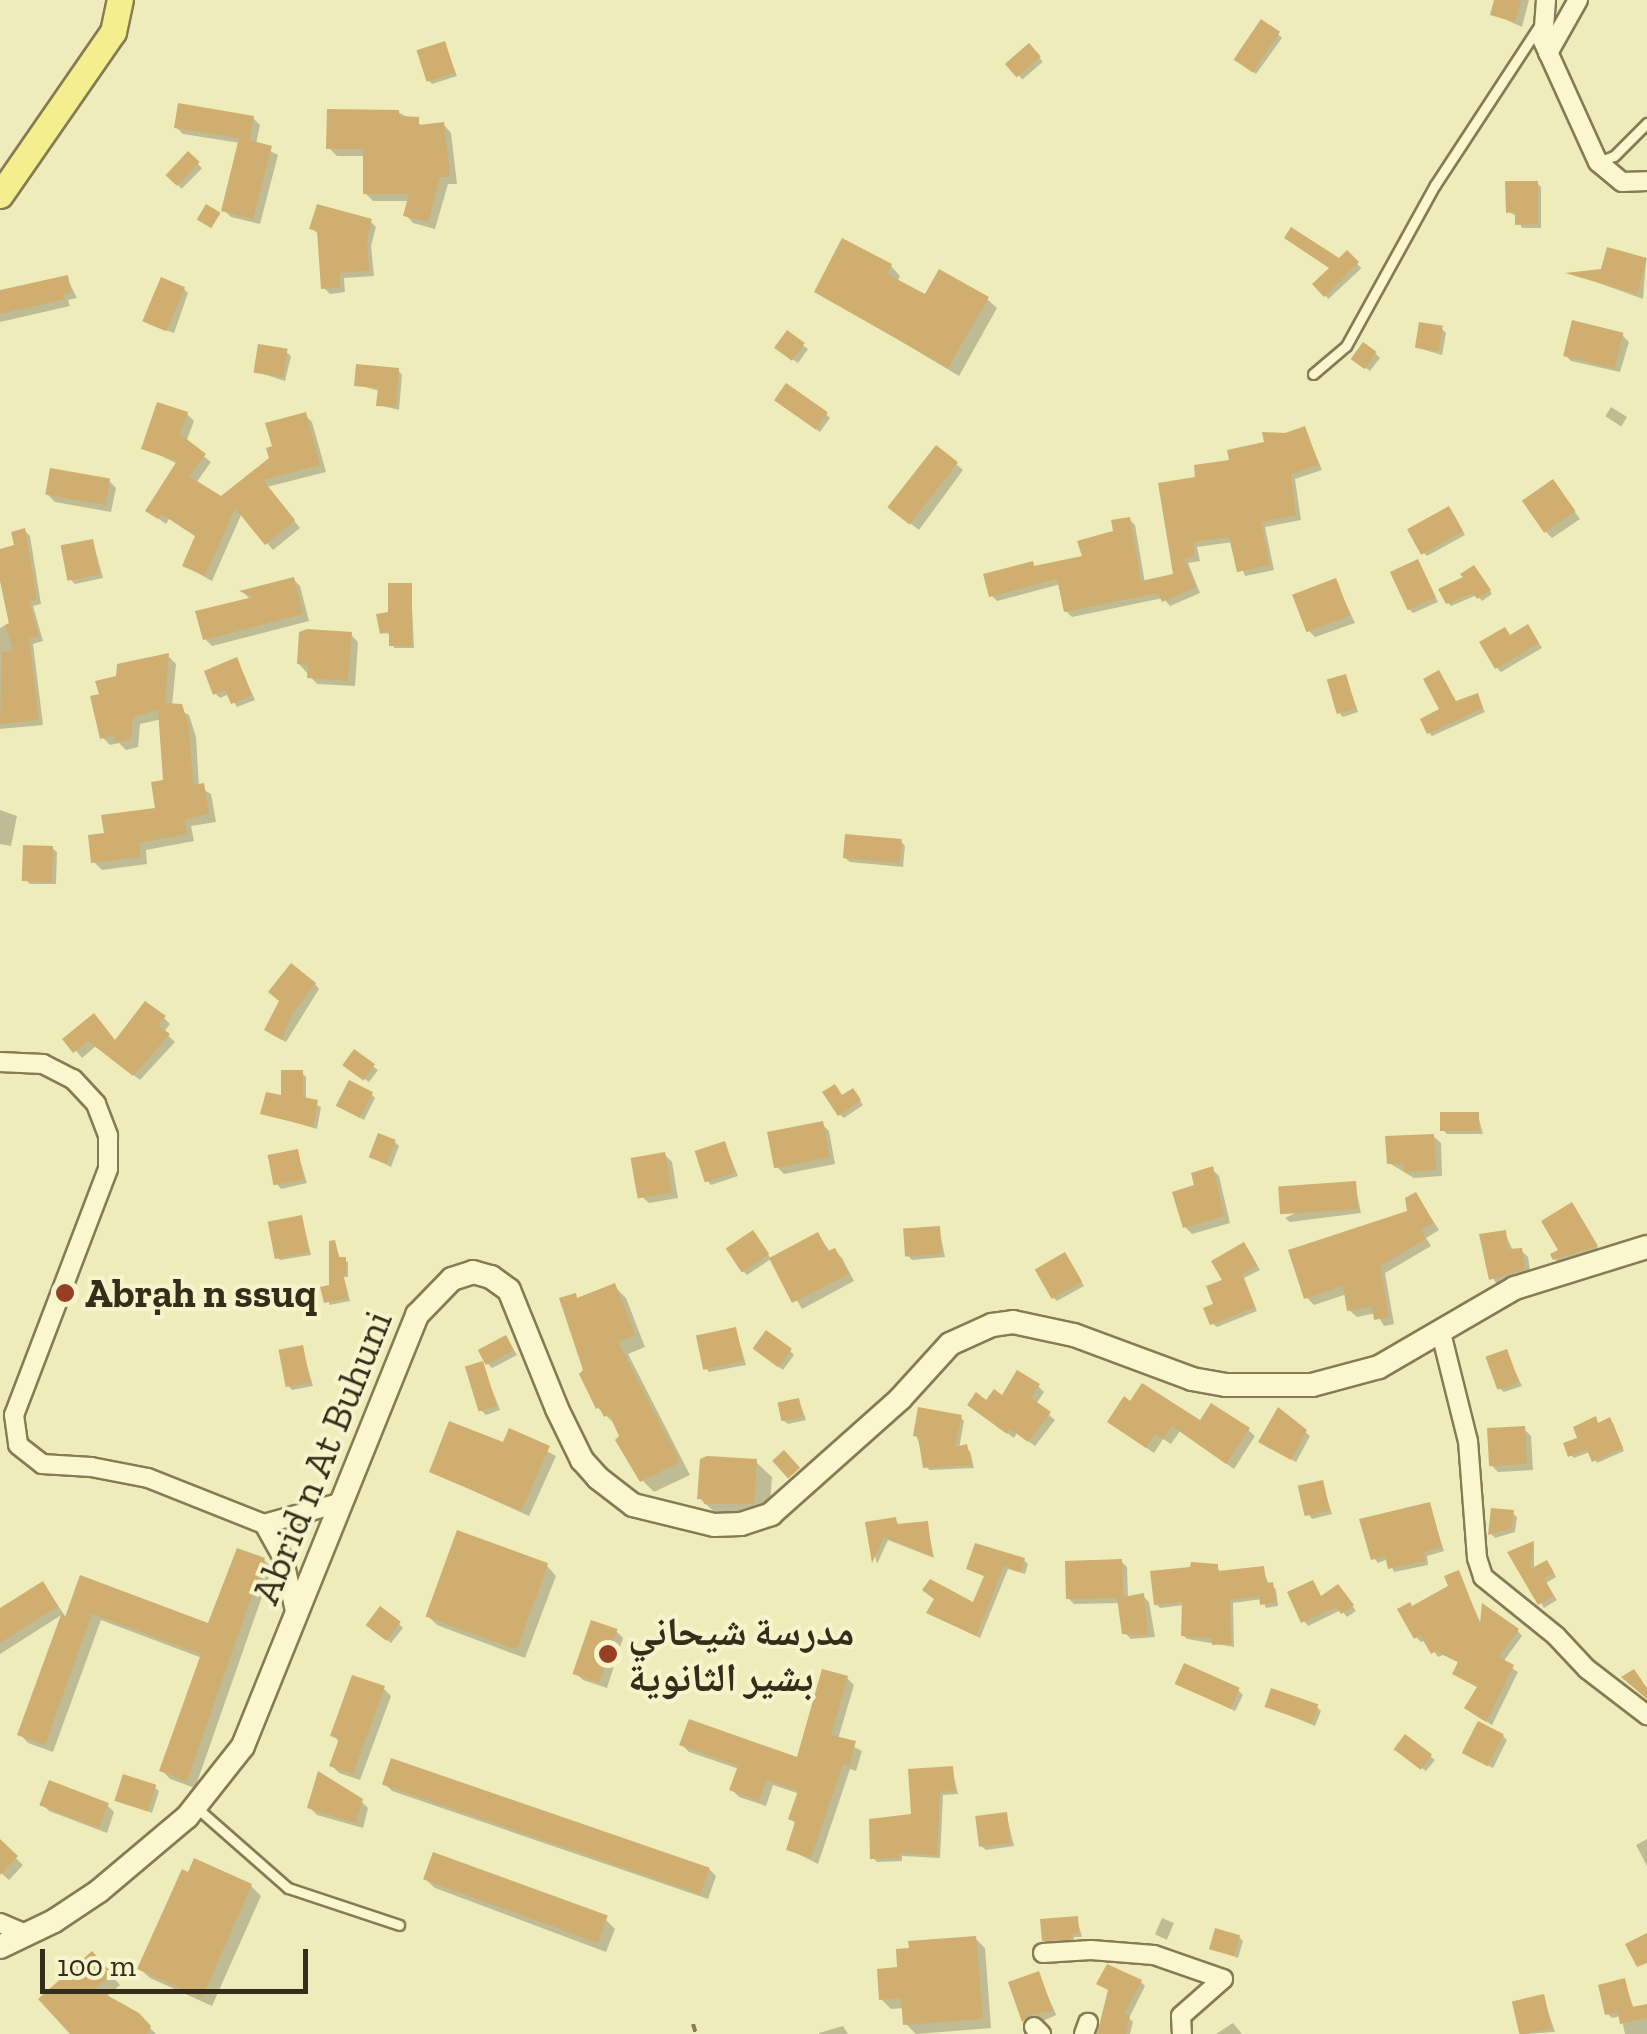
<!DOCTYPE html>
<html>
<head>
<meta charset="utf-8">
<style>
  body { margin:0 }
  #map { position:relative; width:1647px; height:2034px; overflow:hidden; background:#efecbb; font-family:"Zilla Slab","Noto Naskh Arabic",serif }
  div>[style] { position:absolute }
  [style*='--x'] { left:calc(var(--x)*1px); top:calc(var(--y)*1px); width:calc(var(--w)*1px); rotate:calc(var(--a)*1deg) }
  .shadow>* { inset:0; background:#0003; transform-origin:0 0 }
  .building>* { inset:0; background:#cfae6f; transform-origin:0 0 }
  .path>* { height:4px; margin-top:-2px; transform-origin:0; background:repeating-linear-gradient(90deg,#867b54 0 8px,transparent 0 13px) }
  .roads { filter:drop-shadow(2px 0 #867b54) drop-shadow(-2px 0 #867b54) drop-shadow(0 2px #867b54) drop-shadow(0 -2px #867b54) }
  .lane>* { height:9px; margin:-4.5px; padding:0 4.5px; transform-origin:4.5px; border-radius:4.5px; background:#faf7ce }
  .street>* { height:18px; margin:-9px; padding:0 9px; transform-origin:9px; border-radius:9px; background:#faf7ce }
  .secondary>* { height:22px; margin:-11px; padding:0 11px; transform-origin:11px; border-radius:11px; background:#faf7ce }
  .primary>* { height:25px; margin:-12.5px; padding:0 12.5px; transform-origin:12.5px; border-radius:12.5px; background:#f5ee8f }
  .dots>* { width:28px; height:28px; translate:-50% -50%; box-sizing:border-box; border:5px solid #f6f4ca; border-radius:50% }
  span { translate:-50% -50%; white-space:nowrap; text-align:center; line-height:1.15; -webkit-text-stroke:8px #f6f4ca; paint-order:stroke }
  .poi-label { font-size:40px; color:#342d1a; font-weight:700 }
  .left { translate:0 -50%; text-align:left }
  .street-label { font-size:40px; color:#342d1a }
  .scale { position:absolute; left:40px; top:1949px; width:268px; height:45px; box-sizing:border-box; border:5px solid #342d1a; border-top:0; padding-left:12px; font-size:30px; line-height:35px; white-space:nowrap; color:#342d1a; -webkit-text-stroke:8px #f6f4ca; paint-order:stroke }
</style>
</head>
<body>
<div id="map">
  <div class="shadow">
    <div style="clip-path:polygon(1497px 0,1529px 0,1522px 27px,1493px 14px)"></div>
    <div style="clip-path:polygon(1278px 34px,1282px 38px,1256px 74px,1240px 63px)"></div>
    <div style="clip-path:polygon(444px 44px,457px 76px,432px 84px,428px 80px)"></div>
    <div style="left:1029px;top:46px;width:21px;height:27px;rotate:49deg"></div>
    <div style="clip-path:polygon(398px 112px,425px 127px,443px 124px,451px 133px,457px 184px,448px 184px,435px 229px,413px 223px,406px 215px,409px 201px,373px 201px,365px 193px,366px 156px,337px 156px,329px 148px)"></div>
    <div style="clip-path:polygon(253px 118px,260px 125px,256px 144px,278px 155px,260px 224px,231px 217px,224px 210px,240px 143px,183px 134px,176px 127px)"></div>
    <div style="left:188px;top:154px;width:20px;height:29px;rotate:45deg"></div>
    <div style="clip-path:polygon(1537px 183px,1541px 187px,1541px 228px,1522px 228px,1517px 216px,1508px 212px)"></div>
    <div style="clip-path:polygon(371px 222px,376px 227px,371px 246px,374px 276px,344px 278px,345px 292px,330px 294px,324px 288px,318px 234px,312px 228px)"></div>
    <div style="left:1347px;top:253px;width:21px;height:45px;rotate:47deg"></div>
    <div style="clip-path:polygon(1646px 260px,1643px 299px,1571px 273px,1602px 272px)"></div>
    <div style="clip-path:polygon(891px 266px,900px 276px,897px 282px,926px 298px,987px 299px,997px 308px,959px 376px,817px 291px)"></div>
    <div style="clip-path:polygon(67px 278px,77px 298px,68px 300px,70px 306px,0 322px,0 292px)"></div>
    <div style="clip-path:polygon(184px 289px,188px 293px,174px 333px,152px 325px,147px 321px)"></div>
    <div style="clip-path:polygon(1441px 328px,1446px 333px,1442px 355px,1418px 348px)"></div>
    <div style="clip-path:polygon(788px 334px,808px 349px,798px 363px,782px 352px)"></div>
    <div style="clip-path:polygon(1622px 335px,1629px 342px,1620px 372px,1571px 361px,1564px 354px)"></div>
    <div style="clip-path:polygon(286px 352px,291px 356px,285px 381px,254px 371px)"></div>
    <div style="clip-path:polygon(1376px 354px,1380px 358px,1370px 371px,1358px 363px)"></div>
    <div style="clip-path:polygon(398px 370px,402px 375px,399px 410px,379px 405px,380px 391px,357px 385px)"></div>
    <div style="clip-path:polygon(781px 404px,826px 414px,830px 418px,820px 432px)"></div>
    <div style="left:1611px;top:407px;width:19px;height:11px;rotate:32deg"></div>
    <div style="clip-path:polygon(187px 414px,194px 421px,186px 442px,211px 462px,196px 483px,221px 499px,271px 459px,305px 415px,312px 422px,326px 472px,267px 487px,300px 528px,273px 550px,242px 513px,212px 581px,185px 566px,197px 537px,169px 519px,166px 524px,148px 511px,178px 464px,144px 448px)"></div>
    <div style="clip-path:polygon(1305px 429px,1322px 470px,1295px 479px,1301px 520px,1265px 527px,1274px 570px,1245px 576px,1233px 542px,1197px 547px,1200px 561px,1188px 563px,1200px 593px,1170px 606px,1163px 598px,1072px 617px,1066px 611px,1061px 584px,997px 601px,991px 595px,1032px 564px,1037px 568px,1085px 558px,1130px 520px,1135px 525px,1145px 583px,1176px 576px,1198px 479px)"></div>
    <div style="clip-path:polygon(956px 464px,963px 470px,919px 530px,899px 515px)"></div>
    <div style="clip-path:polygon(109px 481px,116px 488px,111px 512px,55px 502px,48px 495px)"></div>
    <div style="clip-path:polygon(1553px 482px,1580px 519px,1552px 538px,1545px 531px)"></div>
    <div style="clip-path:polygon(1453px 513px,1465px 535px,1427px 556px,1423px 552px)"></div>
    <div style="clip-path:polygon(25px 531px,30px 536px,41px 604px,33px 606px,43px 641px,33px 644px,43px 725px,0 729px,0 628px,11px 622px,0 551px,17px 547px)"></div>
    <div style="clip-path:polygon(93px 542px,103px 578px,75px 584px,70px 579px)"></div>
    <div style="clip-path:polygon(1418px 562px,1438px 602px,1413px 613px,1409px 609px)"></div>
    <div style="clip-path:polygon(1477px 571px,1492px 594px,1482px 601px,1477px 595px,1451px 606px,1448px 603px)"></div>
    <div style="clip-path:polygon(293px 579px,300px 586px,309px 621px,212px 646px,205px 639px,251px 600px,243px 592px)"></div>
    <div style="clip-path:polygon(1335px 581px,1355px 623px,1315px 637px,1308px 630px)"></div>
    <div style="clip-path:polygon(411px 586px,414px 648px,394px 648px,391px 634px,382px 633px)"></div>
    <div style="clip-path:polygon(1532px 632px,1542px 648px,1501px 672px,1497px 668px,1511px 637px)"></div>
    <div style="clip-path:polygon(351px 635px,358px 642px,355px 686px,317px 684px,299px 664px)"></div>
    <div style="clip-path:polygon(168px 656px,176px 664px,172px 706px,189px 715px,196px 737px,199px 787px,211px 794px,216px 822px,191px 826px,194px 841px,146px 850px,147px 864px,102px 870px,94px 862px,107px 835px,158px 810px,165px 782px,162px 719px,140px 724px,138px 747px,126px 750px,119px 743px,110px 745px,102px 737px,102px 696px,118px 678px)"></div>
    <div style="clip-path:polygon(237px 660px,255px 700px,237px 707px,229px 694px,220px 698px,216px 694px)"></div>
    <div style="clip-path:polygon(1346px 677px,1358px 712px,1343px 717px,1340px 714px)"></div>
    <div style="clip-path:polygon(1477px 696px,1485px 712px,1432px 736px,1429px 733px,1456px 704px)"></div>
    <div style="clip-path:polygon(0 810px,17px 816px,11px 846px,0 844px)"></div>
    <div style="clip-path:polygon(901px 841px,905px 846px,903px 867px,850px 862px,845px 858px)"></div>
    <div style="clip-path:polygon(52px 848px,57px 852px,56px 884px,30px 884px,26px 880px)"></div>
    <div style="clip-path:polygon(315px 984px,319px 989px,286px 1042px,271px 1034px)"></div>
    <div style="clip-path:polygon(164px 1018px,170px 1024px,164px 1032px,175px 1042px,140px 1080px,96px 1046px,82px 1058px,66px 1039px,116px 1043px)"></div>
    <div style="clip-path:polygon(354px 1053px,378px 1070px,369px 1082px,350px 1069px)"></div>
    <div style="clip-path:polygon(302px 1073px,306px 1077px,306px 1100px,321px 1107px,317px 1129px,263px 1113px,283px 1099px)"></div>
    <div style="clip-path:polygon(371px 1094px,375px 1098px,364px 1120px,339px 1106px)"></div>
    <div style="clip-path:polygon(857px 1096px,863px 1105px,844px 1118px,839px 1114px,843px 1098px)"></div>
    <div style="clip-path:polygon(1478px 1115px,1483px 1134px,1447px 1134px,1443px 1130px)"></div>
    <div style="clip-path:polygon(822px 1124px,829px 1131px,835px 1164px,784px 1174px,777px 1167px)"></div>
    <div style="clip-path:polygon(1433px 1136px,1441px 1143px,1442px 1176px,1414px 1178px,1389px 1163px)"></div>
    <div style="clip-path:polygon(395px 1142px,399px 1146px,391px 1167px,371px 1157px)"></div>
    <div style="clip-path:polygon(725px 1144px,738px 1176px,711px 1185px,707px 1180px)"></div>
    <div style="clip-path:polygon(297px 1151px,307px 1183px,281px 1189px,277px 1184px)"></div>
    <div style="clip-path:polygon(665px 1155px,672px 1162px,678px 1198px,649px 1203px,641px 1196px)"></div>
    <div style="clip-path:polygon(1212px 1169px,1219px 1176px,1230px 1223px,1192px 1234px,1185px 1227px,1197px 1186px)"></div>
    <div style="clip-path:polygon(1355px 1184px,1361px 1213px,1290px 1222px,1285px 1218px)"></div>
    <div style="clip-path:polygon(1416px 1195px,1439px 1230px,1426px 1238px,1431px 1246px,1385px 1273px,1394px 1324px,1384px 1326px,1376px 1313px,1357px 1317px,1349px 1310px,1347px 1294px,1314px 1305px,1307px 1298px,1410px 1213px)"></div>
    <div style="clip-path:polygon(1576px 1210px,1600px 1251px,1559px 1263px,1555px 1259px)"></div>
    <div style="clip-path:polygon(302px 1218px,311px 1255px,280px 1260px,276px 1256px)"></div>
    <div style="clip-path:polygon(939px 1228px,945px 1257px,912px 1260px,908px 1256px)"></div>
    <div style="clip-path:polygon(1505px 1233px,1513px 1251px,1521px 1250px,1528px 1257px,1531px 1276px,1498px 1286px,1486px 1267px,1482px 1236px)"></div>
    <div style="clip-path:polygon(818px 1235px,831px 1253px,835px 1251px,842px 1258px,854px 1281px,802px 1309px,772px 1259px)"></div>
    <div style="clip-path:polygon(756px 1237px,771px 1259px,747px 1275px,743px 1271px)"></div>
    <div style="clip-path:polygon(334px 1242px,340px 1259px,348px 1262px,348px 1277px,344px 1277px,350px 1301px,329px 1305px)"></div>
    <div style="clip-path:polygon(1248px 1249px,1260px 1270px,1244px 1278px,1257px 1311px,1217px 1327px,1212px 1323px,1225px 1282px)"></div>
    <div style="clip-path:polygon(1069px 1260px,1084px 1286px,1057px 1301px,1053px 1297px)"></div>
    <div style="clip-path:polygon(614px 1286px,626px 1298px,645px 1347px,628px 1354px,690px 1475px,654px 1492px,642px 1480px,618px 1427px,598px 1408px,586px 1371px,575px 1296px,579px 1300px)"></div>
    <div style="clip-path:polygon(736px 1330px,746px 1365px,709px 1372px,705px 1367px)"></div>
    <div style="clip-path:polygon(506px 1338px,517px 1355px,492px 1368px,488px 1364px)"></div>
    <div style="clip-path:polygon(302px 1348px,313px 1386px,292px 1390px,288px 1386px)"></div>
    <div style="clip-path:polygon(790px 1351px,794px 1355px,783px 1370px,760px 1352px)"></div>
    <div style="clip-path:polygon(1506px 1352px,1522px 1386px,1504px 1392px,1499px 1388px)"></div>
    <div style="clip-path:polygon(482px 1364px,500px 1410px,486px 1415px,481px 1410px)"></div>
    <div style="clip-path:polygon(1038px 1386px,1044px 1392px,1036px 1404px,1055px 1420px,1035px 1446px,1017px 1433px,1014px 1438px,976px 1410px)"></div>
    <div style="clip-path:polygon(799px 1400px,806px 1420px,788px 1424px,783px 1420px)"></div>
    <div style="clip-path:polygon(1279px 1410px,1310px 1436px,1296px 1462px,1266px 1445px)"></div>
    <div style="clip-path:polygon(960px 1417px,964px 1421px,959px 1449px,970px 1451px,974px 1468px,929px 1470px,916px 1435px)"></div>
    <div style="clip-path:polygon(1595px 1420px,1599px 1425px,1613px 1423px,1624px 1451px,1597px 1463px,1590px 1452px,1574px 1458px,1571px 1455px)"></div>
    <div style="clip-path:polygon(1201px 1424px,1248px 1430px,1255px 1436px,1234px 1469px,1180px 1431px,1171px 1444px,1163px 1439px,1154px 1453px,1117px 1428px)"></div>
    <div style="clip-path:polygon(1524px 1429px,1531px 1436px,1533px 1470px,1498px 1472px,1491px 1465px)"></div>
    <div style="clip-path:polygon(510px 1432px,556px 1456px,529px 1516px,432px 1472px,504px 1446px)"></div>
    <div style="clip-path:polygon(756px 1462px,772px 1477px,769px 1518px,722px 1519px,699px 1498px)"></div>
    <div style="clip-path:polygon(1322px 1483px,1332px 1514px,1312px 1519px,1308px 1514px)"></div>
    <div style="clip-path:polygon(1429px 1505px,1444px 1551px,1427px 1556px,1428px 1565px,1394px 1572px,1388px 1559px,1378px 1563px,1374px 1558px)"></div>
    <div style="clip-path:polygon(1512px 1513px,1517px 1517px,1515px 1532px,1495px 1538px,1491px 1534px)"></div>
    <div style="clip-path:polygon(895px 1519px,900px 1526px,927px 1523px,934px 1558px,888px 1540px,877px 1564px,868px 1524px)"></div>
    <div style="clip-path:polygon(1534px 1544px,1534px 1570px,1551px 1567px,1556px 1577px,1546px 1583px,1557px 1600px,1544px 1608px,1511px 1553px)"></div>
    <div style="clip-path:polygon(264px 1560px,272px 1568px,195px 1788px,170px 1779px,162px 1770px,202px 1658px,101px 1620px,53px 1752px,28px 1743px,20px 1734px,63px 1614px,0 1654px,0 1611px,49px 1592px,67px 1619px,82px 1579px,210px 1626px)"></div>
    <div style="clip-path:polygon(1024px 1560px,1028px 1564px,1025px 1574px,1008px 1569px,980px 1638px,929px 1613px,936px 1599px,974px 1605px,986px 1577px,969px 1568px)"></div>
    <div style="clip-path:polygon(1121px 1561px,1127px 1567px,1128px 1598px,1143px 1596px,1149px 1602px,1155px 1637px,1131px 1639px,1125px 1633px,1120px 1603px,1074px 1604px,1068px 1598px)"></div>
    <div style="clip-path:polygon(547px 1566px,556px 1576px,525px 1658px,437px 1625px,427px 1615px)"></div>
    <div style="clip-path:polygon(1217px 1566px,1221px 1574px,1263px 1569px,1269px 1585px,1276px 1589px,1278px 1606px,1266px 1608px,1262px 1599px,1233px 1603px,1234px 1647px,1187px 1639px,1183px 1635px,1185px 1605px,1160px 1608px,1156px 1604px)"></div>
    <div style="clip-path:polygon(1458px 1573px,1482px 1626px,1517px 1630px,1522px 1636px,1503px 1662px,1518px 1672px,1492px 1725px,1472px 1713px,1479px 1688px,1455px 1674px,1460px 1663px,1443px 1655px,1438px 1657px,1426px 1640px,1421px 1642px,1416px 1637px,1413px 1609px,1451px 1587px)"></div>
    <div style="clip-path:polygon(1313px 1583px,1322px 1599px,1342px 1592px,1356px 1611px,1347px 1617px,1341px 1610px,1308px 1626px,1304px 1621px)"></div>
    <div style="clip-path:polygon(399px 1624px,403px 1628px,391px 1643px,373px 1629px)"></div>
    <div style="clip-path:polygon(616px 1631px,623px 1638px,607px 1688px,583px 1680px,576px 1673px)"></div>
    <div style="clip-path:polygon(847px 1678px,854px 1685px,838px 1739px,862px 1751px,856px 1771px,850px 1769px,818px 1864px,788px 1849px,797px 1825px,791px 1819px,800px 1794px,773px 1785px,766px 1806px,739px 1797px,732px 1790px,739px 1769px,689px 1752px,682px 1745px,799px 1760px)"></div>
    <div style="clip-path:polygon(1178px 1683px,1238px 1690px,1243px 1695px,1235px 1711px)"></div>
    <div style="clip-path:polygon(384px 1689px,391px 1696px,360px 1780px,339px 1773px,332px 1766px,340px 1743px,333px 1735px)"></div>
    <div style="clip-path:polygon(1267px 1706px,1317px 1707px,1321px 1711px,1315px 1726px)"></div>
    <div style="clip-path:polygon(1503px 1736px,1507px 1740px,1493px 1768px,1470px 1756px)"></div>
    <div style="clip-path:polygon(1406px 1738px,1435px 1760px,1426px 1771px,1401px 1753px)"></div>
    <div style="clip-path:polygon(952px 1768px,958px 1794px,943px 1795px,940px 1858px,902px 1856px,902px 1861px,877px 1862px,873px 1858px)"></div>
    <div style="clip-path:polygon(385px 1784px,709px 1869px,716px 1876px,708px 1899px,392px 1791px)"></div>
    <div style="clip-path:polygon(154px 1787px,159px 1791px,152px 1813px,117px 1799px)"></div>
    <div style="clip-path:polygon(361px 1801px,368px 1808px,363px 1828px,317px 1815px,310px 1808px)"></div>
    <div style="clip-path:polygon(42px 1804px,107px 1805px,114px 1812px,107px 1833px,49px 1811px)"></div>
    <div style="clip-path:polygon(1006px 1814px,1014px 1846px,986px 1850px,981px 1846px)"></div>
    <div style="clip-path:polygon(1647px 1839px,1647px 1866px,1636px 1845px)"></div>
    <div style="clip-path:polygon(0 1843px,23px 1865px,9px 1880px,0 1872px)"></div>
    <div style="clip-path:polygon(195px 1862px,251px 1886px,261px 1896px,212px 2006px,150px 1978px,140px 1969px)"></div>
    <div style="clip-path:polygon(425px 1879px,605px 1919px,615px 1929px,606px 1952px,435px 1888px)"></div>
    <div style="left:1162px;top:1918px;width:13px;height:18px;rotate:23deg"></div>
    <div style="clip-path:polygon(1077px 1919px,1082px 1937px,1074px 1937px,1074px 1942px,1048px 1944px,1044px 1940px)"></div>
    <div style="clip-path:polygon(1239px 1937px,1243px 1941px,1238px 1958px,1212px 1948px)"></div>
    <div style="clip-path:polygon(975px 1938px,985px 1948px,991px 2028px,916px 2034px,906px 2024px,905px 2008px,891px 2009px,881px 1999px,900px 1969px)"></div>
    <div style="clip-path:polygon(92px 1954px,120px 1985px,106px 1997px,137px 2015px,156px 2034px,73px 2034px)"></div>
    <div style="left:1038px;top:1974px;width:45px;height:28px;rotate:66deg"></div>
    <div style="clip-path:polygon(1624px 1981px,1634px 2009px,1647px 2006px,1647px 2034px,1625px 2034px,1621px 2016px,1612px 2018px,1608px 2014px)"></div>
    <div style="clip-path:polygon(1141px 1982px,1145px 1986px,1129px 2018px,1133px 2022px,1130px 2034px,1099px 2034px,1110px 1991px)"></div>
    <div style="clip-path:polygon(1543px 1997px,1555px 2032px,1522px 2034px,1515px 2004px)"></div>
    <div style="clip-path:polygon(1233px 2023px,1242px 2034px,1216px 2034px)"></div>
    <div style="clip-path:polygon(843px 2026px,848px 2034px,819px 2034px,819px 2033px)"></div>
  </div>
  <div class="building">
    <div style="clip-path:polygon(1494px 0,1521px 0,1515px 22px,1490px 15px)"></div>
    <div style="left:1261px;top:19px;width:23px;height:49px;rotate:34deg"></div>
    <div style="left:445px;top:41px;width:33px;height:30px;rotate:72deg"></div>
    <div style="left:1029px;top:43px;width:18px;height:32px;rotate:49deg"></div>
    <div style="clip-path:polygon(178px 103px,254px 116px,249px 140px,272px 146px,253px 219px,221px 211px,239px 138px,174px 128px)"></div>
    <div style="clip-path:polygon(327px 109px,399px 110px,399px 116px,419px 117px,419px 125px,444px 122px,450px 177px,440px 177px,428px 222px,403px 216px,409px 194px,363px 194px,363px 149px,326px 149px)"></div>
    <div style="left:188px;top:151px;width:16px;height:33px;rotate:43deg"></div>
    <div style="clip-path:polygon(1505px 181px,1538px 181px,1538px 224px,1515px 225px,1515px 212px,1506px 213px)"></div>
    <div style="left:206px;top:204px;width:17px;height:18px;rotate:31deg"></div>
    <div style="clip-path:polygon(317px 204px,372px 219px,367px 239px,369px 271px,340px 273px,340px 287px,321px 289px,317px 231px,309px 229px)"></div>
    <div style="clip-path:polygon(1291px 227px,1339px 258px,1347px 250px,1359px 262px,1324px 297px,1312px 284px,1329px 268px,1284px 238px)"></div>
    <div style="clip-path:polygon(842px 238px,892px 264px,887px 274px,925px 294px,939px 269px,989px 297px,948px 368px,814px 292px)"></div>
    <div style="clip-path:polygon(1607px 247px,1647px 258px,1637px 294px,1565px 273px,1601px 269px)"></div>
    <div style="clip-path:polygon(68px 275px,71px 292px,63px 294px,64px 299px,0 314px,0 290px)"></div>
    <div style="left:161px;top:277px;width:26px;height:48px;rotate:23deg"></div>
    <div style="left:1572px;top:320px;width:53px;height:37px;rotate:14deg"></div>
    <div style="left:1419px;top:322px;width:24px;height:26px;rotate:9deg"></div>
    <div style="left:787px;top:330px;width:22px;height:22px;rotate:36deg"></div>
    <div style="left:1363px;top:342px;width:17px;height:21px;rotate:36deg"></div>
    <div style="left:258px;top:344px;width:30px;height:29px;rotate:9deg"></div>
    <div style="clip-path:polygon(356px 364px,399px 368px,396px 407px,376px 406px,378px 388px,354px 386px)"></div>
    <div style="left:786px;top:383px;width:51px;height:21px;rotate:35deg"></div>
    <div style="clip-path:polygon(157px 402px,188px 412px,180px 434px,206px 454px,189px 476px,221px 496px,269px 458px,266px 448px,272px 446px,265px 423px,306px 412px,320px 465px,263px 480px,295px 520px,265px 545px,235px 508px,205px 576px,182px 566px,195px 536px,162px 514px,158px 519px,145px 511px,177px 461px,141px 449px)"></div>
    <div style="clip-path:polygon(1305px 426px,1319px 465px,1291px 474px,1296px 515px,1261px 522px,1270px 565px,1237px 572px,1229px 537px,1193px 542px,1195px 556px,1184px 558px,1196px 587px,1162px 602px,1158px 593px,1064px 612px,1057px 579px,989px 597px,983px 574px,1033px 561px,1034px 566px,1082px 556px,1077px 541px,1113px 531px,1111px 520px,1130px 517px,1141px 581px,1173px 574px,1158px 483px,1195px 477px,1194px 465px,1229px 460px,1227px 450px,1264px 442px,1262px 432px,1285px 433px)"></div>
    <div style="left:936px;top:445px;width:28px;height:79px;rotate:38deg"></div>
    <div style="left:50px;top:468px;width:61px;height:27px;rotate:10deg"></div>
    <div style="left:1553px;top:479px;width:39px;height:38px;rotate:55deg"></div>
    <div style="left:1449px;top:506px;width:29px;height:48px;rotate:61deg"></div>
    <div style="clip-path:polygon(25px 528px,37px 599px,29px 601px,39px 636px,29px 639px,39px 720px,0 724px,2px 652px,13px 651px,5px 625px,9px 624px,0 581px,0 549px,14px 545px,11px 532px)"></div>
    <div style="left:93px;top:539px;width:36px;height:33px;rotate:79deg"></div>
    <div style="left:1418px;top:559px;width:42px;height:31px;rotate:65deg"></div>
    <div style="clip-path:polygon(1474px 565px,1491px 590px,1477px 599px,1473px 593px,1446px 604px,1438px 589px,1463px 577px,1460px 574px)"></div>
    <div style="clip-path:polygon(294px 577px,303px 614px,203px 640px,195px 611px,253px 597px,239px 591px)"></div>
    <div style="left:1336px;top:578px;width:40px;height:47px;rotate:69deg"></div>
    <div style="clip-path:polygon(388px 583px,412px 583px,412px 646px,389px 646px,389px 632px,380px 634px,376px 614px,388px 612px)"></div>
    <div style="clip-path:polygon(1528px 624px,1539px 643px,1495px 669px,1479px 642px,1505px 627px,1510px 635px)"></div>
    <div style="clip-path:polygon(307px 629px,352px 632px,348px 681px,307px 678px,308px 665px,297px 664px,299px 632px)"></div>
    <div style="clip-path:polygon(169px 653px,165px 703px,182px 704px,189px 727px,193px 785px,204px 783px,209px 814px,185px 819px,187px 834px,139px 843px,141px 857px,91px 863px,88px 835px,104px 833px,101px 815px,155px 808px,151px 782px,163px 780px,158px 710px,133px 717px,131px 739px,115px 743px,114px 735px,100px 739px,90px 696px,99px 694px,95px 681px,116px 676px,117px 664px)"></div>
    <div style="clip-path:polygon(237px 657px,252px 695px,231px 704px,225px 690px,213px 695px,204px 671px)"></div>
    <div style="clip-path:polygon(1439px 670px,1456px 701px,1478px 693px,1483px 708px,1427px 734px,1420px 719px,1439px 709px,1423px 679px)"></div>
    <div style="left:1346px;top:674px;width:36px;height:20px;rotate:74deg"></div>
    <div style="left:845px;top:834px;width:57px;height:24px;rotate:5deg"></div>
    <div style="left:23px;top:845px;width:30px;height:36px;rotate:2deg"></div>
    <div style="clip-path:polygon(291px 963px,316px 983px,292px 1013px,282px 1040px,264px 1030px,279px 1001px,268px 992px)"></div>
    <div style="clip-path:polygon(145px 1001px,166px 1016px,158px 1025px,170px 1034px,133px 1076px,88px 1041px,73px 1053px,62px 1039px,94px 1013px,115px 1040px)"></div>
    <div style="left:354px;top:1049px;width:26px;height:20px;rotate:36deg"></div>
    <div style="clip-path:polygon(281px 1070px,303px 1070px,303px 1097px,318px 1100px,313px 1127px,260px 1114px,266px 1092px,281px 1095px)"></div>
    <div style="left:349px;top:1080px;width:27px;height:29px;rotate:27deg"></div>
    <div style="clip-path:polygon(835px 1084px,842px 1095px,853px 1088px,861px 1100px,838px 1116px,822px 1092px)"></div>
    <div style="left:1479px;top:1112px;width:19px;height:39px;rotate:90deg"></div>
    <div style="left:823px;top:1121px;width:37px;height:57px;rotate:79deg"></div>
    <div style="left:378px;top:1133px;width:19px;height:26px;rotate:21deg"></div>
    <div style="clip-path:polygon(1434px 1134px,1436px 1170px,1404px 1172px,1404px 1164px,1387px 1164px,1385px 1136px)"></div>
    <div style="left:725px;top:1141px;width:33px;height:32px;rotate:72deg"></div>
    <div style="left:298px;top:1149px;width:31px;height:31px;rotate:79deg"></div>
    <div style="left:665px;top:1152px;width:41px;height:35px;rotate:80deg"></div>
    <div style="clip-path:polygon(1213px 1166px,1224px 1216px,1183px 1228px,1172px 1192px,1194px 1185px,1191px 1173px)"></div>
    <div style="left:1356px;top:1181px;width:28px;height:78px;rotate:86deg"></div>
    <div style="clip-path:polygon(1416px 1192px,1434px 1223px,1421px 1230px,1426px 1239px,1380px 1266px,1389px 1317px,1374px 1320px,1372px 1306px,1347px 1311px,1343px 1286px,1304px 1299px,1288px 1250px,1407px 1211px,1405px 1198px)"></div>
    <div style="clip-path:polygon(1572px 1202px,1598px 1246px,1553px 1260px,1550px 1254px,1558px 1250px,1541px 1221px)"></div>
    <div style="left:302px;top:1215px;width:38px;height:35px;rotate:79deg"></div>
    <div style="left:940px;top:1226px;width:28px;height:37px;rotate:86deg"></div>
    <div style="left:753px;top:1230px;width:29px;height:33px;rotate:56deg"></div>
    <div style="clip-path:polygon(1506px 1230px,1508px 1249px,1522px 1248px,1525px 1269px,1489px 1280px,1479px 1234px)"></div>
    <div style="clip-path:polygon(818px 1232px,828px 1251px,835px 1248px,849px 1274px,792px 1303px,769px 1258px)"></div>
    <div style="clip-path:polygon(335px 1240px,339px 1257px,346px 1257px,346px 1275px,343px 1275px,348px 1298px,324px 1303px,320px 1287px,329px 1285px,329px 1241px)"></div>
    <div style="clip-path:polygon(1244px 1242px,1257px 1265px,1242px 1274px,1255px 1307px,1210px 1325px,1203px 1308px,1213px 1304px,1206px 1286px,1222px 1280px,1211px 1261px)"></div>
    <div style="left:1065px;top:1252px;width:34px;height:35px;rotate:60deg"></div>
    <div style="clip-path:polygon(615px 1283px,635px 1335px,618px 1342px,680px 1462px,640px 1482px,615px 1440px,619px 1436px,609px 1414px,604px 1417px,599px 1407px,596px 1409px,579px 1374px,583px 1370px,559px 1298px,576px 1293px,577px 1298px)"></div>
    <div style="left:736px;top:1327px;width:35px;height:41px;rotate:78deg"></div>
    <div style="left:766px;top:1330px;width:32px;height:23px;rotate:36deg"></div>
    <div style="left:506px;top:1335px;width:17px;height:32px;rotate:62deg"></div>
    <div style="left:303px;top:1345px;width:38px;height:25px;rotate:79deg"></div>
    <div style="left:1507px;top:1349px;width:35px;height:23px;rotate:70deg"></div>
    <div style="left:483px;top:1361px;width:47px;height:19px;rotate:73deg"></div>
    <div style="clip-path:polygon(1017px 1370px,1040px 1384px,1031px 1398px,1051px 1412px,1028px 1442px,1010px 1429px,1007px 1434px,967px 1405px,976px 1392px,986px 1400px,994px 1389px,1002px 1395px)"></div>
    <div style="clip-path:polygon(1142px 1383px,1200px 1420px,1211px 1403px,1250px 1428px,1226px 1464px,1172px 1426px,1163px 1439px,1155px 1434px,1146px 1448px,1107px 1422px,1124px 1396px,1130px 1401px)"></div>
    <div style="left:799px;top:1398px;width:19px;height:22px;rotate:78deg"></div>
    <div style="clip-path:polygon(918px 1407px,962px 1415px,955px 1447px,967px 1444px,972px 1465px,923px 1468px,918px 1437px,913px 1436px)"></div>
    <div style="clip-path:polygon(1278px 1407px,1307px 1430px,1291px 1460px,1258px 1442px)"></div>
    <div style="clip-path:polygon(1596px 1416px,1598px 1423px,1610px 1417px,1623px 1448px,1592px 1462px,1587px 1450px,1568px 1457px,1563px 1443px,1577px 1438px,1573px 1427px)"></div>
    <div style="clip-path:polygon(449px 1421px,503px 1442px,509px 1428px,550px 1446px,521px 1511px,429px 1472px)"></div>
    <div style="left:1525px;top:1426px;width:38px;height:38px;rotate:87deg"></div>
    <div style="left:784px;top:1450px;width:24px;height:16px;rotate:48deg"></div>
    <div style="clip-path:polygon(707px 1456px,757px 1459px,754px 1504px,704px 1504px,703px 1499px,697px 1499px,700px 1459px)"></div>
    <div style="left:1323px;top:1480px;width:31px;height:26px;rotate:77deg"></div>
    <div style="clip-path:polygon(1430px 1502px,1442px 1547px,1424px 1552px,1425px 1561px,1388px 1569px,1385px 1556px,1371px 1560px,1359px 1519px)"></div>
    <div style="clip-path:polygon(1491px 1508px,1514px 1510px,1512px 1528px,1488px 1535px)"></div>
    <div style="clip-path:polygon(896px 1517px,897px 1524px,928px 1521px,932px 1556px,884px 1537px,872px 1563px,865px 1522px)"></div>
    <div style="left:457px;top:1530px;width:97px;height:92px;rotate:20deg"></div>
    <div style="clip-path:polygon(1534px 1541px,1530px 1569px,1547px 1560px,1554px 1573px,1544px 1578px,1554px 1596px,1538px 1605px,1507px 1552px)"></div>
    <div style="clip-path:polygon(975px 1543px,1025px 1558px,1021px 1572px,1004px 1566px,976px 1636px,926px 1613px,934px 1599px,922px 1590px,930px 1579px,973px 1602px,984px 1576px,966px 1569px)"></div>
    <div style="clip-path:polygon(237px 1548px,265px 1558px,187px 1781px,159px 1771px,201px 1654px,92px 1614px,45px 1745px,17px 1735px,62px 1612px,65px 1617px,80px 1575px,208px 1623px)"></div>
    <div style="clip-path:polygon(1122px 1559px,1123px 1597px,1144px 1593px,1148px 1635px,1122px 1634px,1117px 1598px,1066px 1599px,1065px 1561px)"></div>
    <div style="clip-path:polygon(1191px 1562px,1218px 1564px,1218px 1571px,1264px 1566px,1266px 1583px,1273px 1582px,1276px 1602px,1260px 1605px,1259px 1596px,1230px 1600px,1231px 1644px,1212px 1645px,1212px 1638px,1181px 1636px,1182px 1602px,1154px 1605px,1150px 1571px,1190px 1567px)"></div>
    <div style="clip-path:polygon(1459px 1570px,1480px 1624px,1482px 1603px,1519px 1629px,1499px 1657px,1514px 1665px,1486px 1722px,1464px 1708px,1477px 1687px,1452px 1674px,1458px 1662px,1436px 1651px,1431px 1654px,1420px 1635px,1414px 1639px,1397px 1609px,1410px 1602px,1412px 1606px,1448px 1586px,1444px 1576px)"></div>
    <div style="clip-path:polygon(1313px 1580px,1321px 1596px,1338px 1584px,1354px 1605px,1341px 1614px,1336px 1607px,1301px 1623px,1287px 1592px)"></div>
    <div style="clip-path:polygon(43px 1581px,58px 1606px,0 1643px,0 1608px)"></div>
    <div style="left:380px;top:1606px;width:26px;height:24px;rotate:37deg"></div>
    <div style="left:591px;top:1620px;width:28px;height:57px;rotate:19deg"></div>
    <div style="left:1184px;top:1663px;width:61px;height:23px;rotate:24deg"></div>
    <div style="clip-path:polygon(822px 1669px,848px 1676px,831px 1735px,856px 1741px,849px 1766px,843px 1764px,811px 1858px,786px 1850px,795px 1822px,788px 1819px,798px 1791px,766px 1780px,759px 1801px,729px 1790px,738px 1766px,679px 1745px,689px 1719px,797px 1757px)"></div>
    <div style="clip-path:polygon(1634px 1669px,1647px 1688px,1647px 1699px,1621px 1677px)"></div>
    <div style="clip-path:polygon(352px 1675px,385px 1686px,353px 1774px,329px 1766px,339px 1739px,330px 1736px)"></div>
    <div style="left:1271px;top:1688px;width:50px;height:20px;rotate:19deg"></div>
    <div style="left:1478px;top:1721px;width:29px;height:36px;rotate:27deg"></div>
    <div style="left:1405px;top:1734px;width:34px;height:19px;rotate:37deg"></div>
    <div style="left:391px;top:1758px;width:337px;height:28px;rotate:19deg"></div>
    <div style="clip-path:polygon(953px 1766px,955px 1791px,940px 1792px,937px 1855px,899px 1853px,899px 1858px,870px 1859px,869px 1819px,911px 1814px,908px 1769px)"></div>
    <div style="clip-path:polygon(318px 1771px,363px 1799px,356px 1823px,307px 1808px)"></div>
    <div style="left:123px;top:1774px;width:35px;height:28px;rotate:18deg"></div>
    <div style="left:49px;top:1780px;width:64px;height:27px;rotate:21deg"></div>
    <div style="left:1007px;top:1812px;width:31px;height:32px;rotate:83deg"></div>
    <div style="clip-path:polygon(0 1839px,18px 1856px,0 1875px)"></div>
    <div style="left:433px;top:1852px;width:186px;height:29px;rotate:20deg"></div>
    <div style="clip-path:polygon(194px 1858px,252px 1884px,202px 1998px,137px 1969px,182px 1869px,188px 1872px)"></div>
    <div style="clip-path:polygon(1078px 1916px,1079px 1933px,1071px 1934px,1071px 1939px,1042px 1941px,1040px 1919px)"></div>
    <div style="left:1215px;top:1928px;width:26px;height:22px;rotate:16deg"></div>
    <div style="clip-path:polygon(1647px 1933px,1647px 1963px,1637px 1967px,1625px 1944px)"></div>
    <div style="clip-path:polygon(976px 1936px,983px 2019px,903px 2025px,901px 1998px,879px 2000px,877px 1969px,897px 1967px,896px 1949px,909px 1948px,908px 1941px)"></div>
    <div style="clip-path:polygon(92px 1951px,112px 1973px,96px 1989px,139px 2013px,151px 2026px,147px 2034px,70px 2034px,38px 1999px)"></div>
    <div style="clip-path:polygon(1107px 1964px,1142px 1980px,1124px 2014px,1130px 2015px,1126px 2034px,1097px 2034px,1108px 1990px,1096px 1984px)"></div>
    <div style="clip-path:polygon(1039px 1971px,1053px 2011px,1030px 2015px,1022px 2022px,1008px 1982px)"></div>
    <div style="clip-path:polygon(1625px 1978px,1632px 2007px,1647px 2004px,1647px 2018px,1620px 2024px,1618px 2012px,1605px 2015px,1598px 1985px)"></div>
    <div style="left:1544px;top:1994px;width:35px;height:33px;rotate:77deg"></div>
  </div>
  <div class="path">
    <div style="--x:693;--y:2024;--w:10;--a:73"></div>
  </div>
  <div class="roads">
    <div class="lane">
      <div style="--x:1598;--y:162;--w:17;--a:-21"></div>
      <div style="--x:1614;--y:156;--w:47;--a:-45"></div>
      <div style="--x:1313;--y:374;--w:43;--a:-40.3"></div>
      <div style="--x:1346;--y:346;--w:184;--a:-61.1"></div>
      <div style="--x:1435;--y:185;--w:190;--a:-56.8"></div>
      <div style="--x:197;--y:1808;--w:121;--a:41.3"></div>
      <div style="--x:288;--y:1888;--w:117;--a:18.4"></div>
    </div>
    <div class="street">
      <div style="--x:1546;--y:0;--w:41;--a:94.2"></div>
      <div style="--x:1543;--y:41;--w:133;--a:65.6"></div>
      <div style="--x:1598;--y:162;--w:31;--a:40"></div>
      <div style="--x:1622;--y:182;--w:25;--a:-2"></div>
      <div style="--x:1548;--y:53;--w:61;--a:-60.5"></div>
      <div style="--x:0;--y:1062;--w:43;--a:2.7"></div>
      <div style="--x:43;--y:1064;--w:34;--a:27"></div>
      <div style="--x:73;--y:1079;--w:34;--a:47"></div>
      <div style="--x:96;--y:1104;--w:34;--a:69"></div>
      <div style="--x:108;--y:1136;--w:33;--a:90"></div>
      <div style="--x:108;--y:1169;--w:263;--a:110.9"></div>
      <div style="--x:14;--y:1415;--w:30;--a:82"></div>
      <div style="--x:18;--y:1445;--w:31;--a:38"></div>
      <div style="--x:42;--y:1464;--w:49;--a:3.5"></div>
      <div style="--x:91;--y:1467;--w:58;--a:10.9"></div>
      <div style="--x:148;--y:1478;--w:125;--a:21.6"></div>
      <div style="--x:264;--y:1524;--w:41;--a:60.9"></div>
      <div style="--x:284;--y:1560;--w:57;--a:77.9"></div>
      <div style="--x:1441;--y:1333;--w:111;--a:76"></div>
      <div style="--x:1468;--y:1441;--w:117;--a:85.6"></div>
      <div style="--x:1477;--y:1558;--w:20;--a:72"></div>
      <div style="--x:1483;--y:1577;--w:94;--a:38.9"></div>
      <div style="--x:1556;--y:1636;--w:45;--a:46.8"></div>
      <div style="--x:1587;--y:1669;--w:76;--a:37.5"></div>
      <div style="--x:264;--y:1524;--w:82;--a:-15.6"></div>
      <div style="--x:0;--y:1923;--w:28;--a:23"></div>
      <div style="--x:1043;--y:1953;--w:48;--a:-3.6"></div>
      <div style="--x:1091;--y:1950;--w:63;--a:4.5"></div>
      <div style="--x:1154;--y:1955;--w:73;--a:19.2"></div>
      <div style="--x:1223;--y:1979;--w:56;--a:138.6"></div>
      <div style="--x:1181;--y:2016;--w:18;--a:87"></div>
      <div style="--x:1034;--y:2027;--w:10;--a:45"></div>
      <div style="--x:1084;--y:2034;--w:12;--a:-70"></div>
    </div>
    <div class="secondary">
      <div style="--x:0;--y:1947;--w:60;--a:-25.7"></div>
      <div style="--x:54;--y:1921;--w:54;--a:-33.7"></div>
      <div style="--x:99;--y:1891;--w:115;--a:-40.1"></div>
      <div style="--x:187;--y:1817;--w:90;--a:-51.7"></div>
      <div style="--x:243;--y:1746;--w:465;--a:-68"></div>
      <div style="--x:417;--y:1315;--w:50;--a:-45.8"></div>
      <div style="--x:452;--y:1279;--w:22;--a:-18"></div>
      <div style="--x:473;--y:1272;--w:19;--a:16"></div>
      <div style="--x:491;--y:1277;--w:22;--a:36"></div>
      <div style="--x:509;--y:1290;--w:128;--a:68"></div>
      <div style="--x:557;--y:1409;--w:57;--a:63.9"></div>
      <div style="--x:582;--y:1460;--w:24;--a:48"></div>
      <div style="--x:598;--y:1478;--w:44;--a:37.6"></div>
      <div style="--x:633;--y:1505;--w:83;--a:13.9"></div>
      <div style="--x:714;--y:1525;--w:27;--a:-2"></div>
      <div style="--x:741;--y:1524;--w:32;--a:-18"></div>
      <div style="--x:771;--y:1514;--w:173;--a:-41.7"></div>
      <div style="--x:900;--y:1399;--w:74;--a:-47.7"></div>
      <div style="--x:950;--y:1344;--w:46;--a:-24.3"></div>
      <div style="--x:992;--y:1325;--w:21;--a:-8"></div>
      <div style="--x:1013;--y:1322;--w:62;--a:12"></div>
      <div style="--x:1074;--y:1335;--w:126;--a:20.4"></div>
      <div style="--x:1192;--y:1379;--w:35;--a:10"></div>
      <div style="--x:1226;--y:1385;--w:86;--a:0"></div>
      <div style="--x:1312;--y:1385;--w:69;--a:-15"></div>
      <div style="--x:1379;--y:1367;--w:157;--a:-30.2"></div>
      <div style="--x:1515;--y:1288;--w:138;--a:-17.3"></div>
    </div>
    <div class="primary">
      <div style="--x:0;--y:195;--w:198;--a:-55.3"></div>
      <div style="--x:113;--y:32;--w:33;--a:-78"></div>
    </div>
  </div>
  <div class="dots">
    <div style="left:65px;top:1293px;background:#973e23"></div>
    <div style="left:608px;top:1654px;background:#973e23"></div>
  </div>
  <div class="poi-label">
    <span class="left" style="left:85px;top:1293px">Abṛah n ssuq</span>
    <span class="left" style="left:628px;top:1654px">مدرسة شيحاني<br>بشير الثانوية</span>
  </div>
  <div class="street-label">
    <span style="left:321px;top:1457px;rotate:-68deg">Abrid n At Buhuni</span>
  </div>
  <div class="scale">100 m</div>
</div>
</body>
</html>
